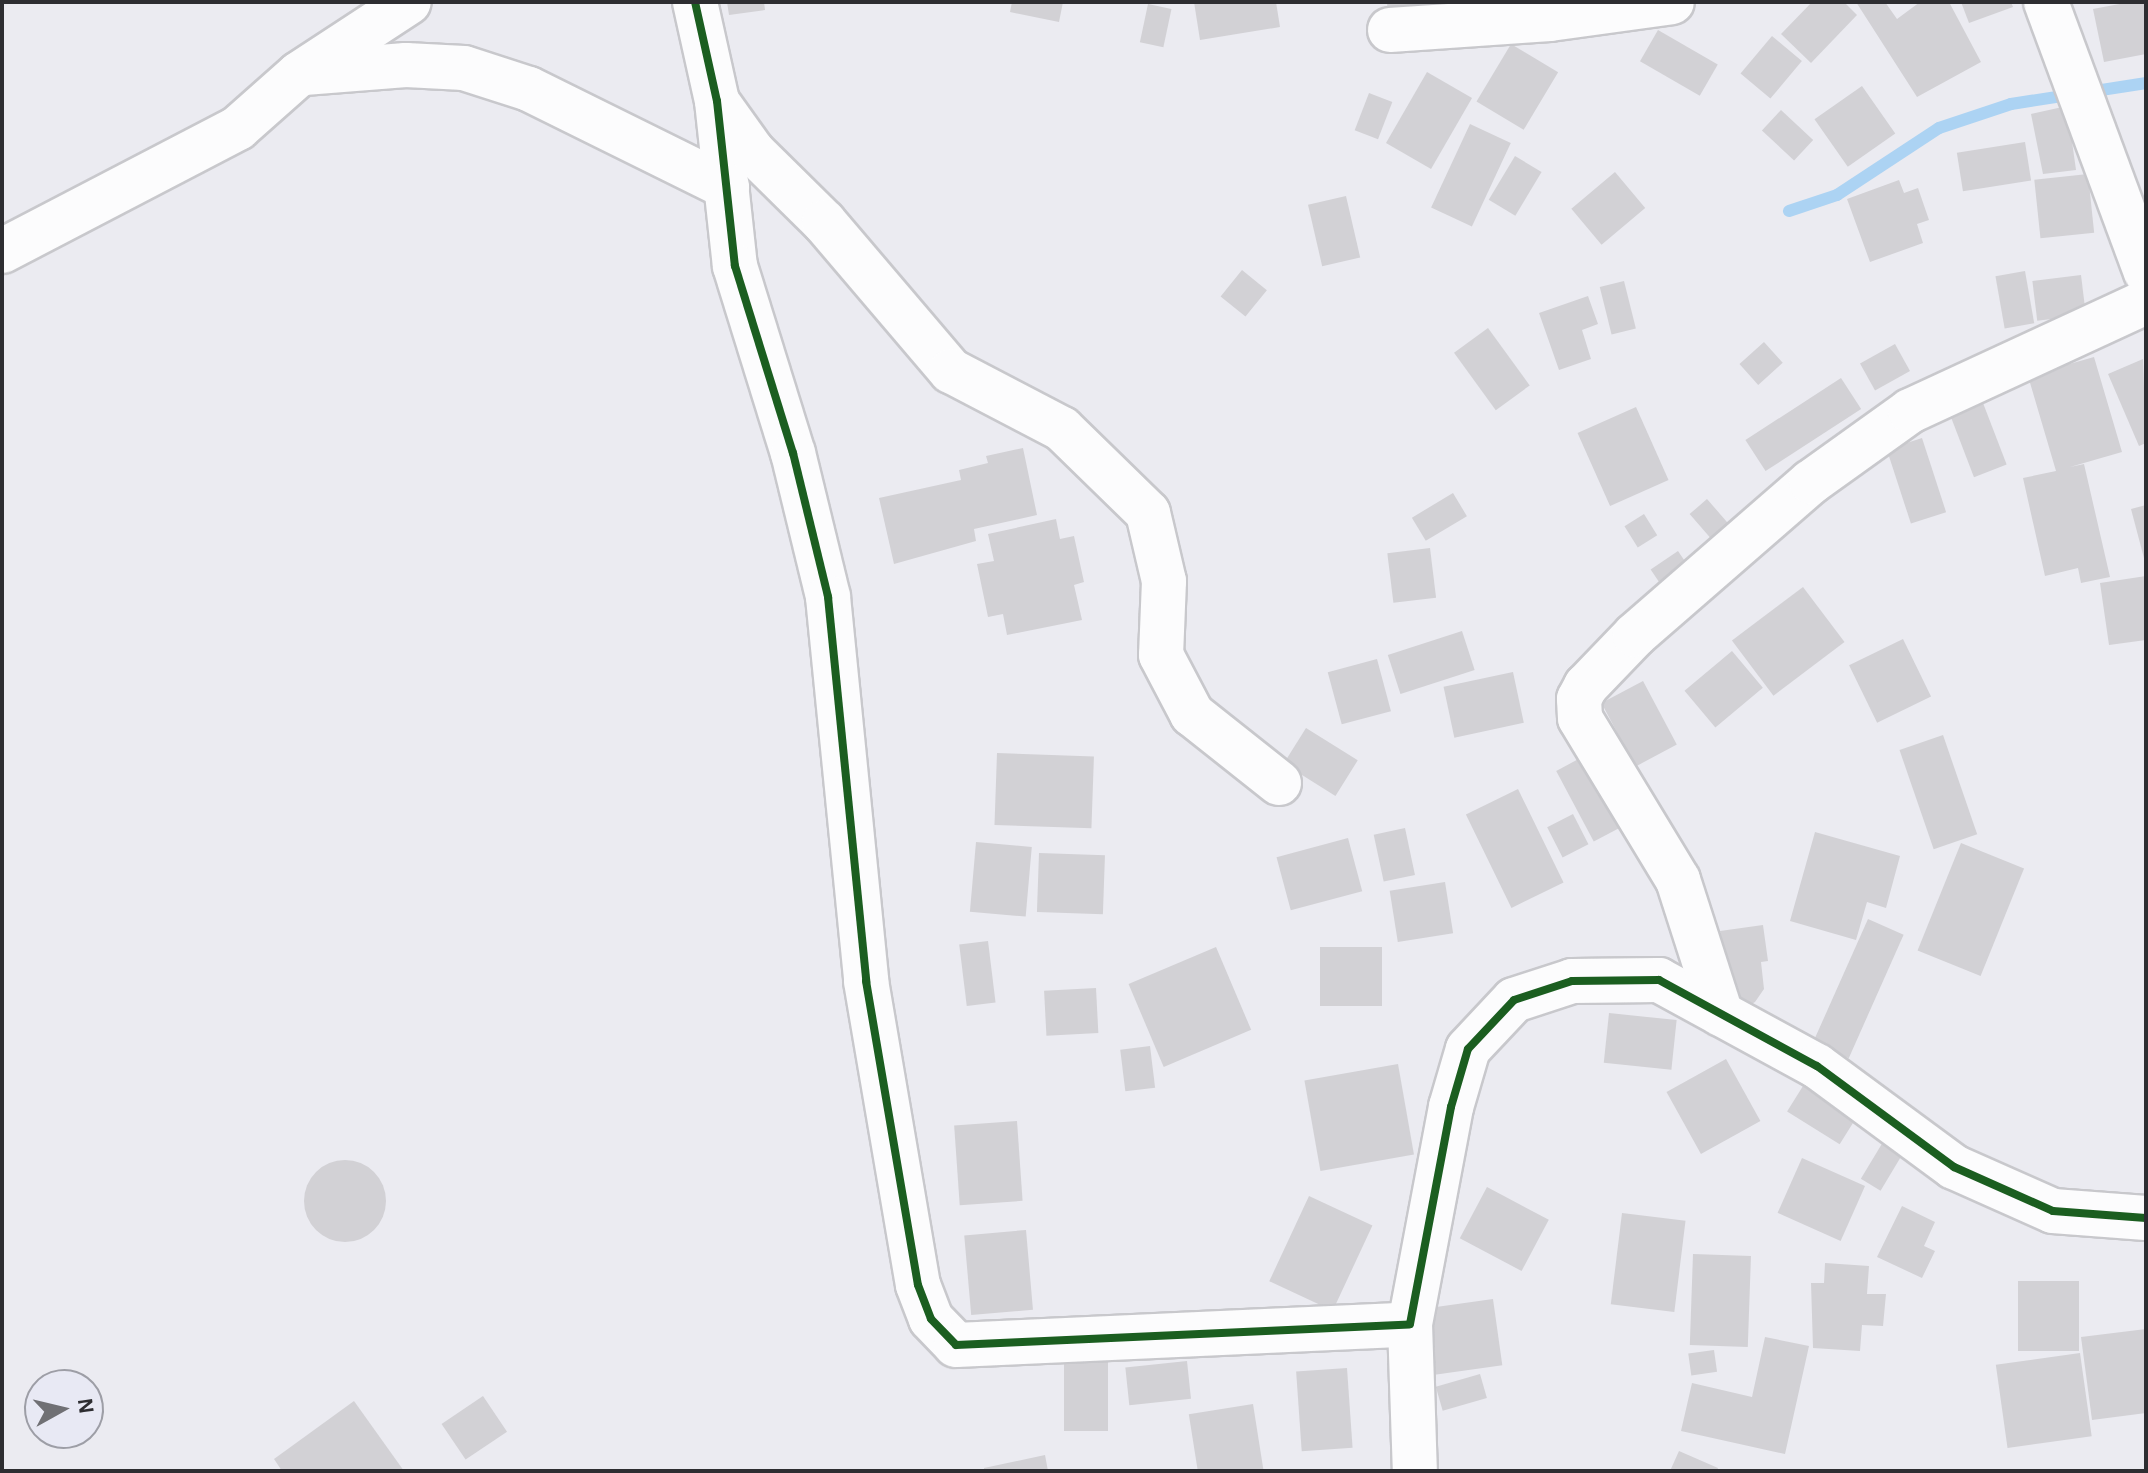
<!DOCTYPE html>
<html>
<head>
<meta charset="utf-8">
<style>
  body { margin:0 }
  #map { position:relative; width:2148px; height:1473px; overflow:hidden; background:#ebebf1; font-family:"Alegreya Sans",sans-serif }
  div>[style] { position:absolute }
  [style*='--x'] { left:calc(var(--x)*1px); top:calc(var(--y)*1px); width:calc(var(--w)*1px); rotate:calc(var(--a)*1deg) }
  .stream>* { height:12px; margin:-6px; padding:0 6px; transform-origin:6px; border-radius:6px; background:#acd3f3 }
  .building>* { inset:0; background:#d2d1d5; transform-origin:0 0 }
  .round { border-radius:50% }
  .roads { filter:drop-shadow(2px 0 #c8c8cc) drop-shadow(-2px 0 #c8c8cc) drop-shadow(0 2px #c8c8cc) drop-shadow(0 -2px #c8c8cc) }
  .minor>* { height:44px; margin:-22px; padding:0 22px; transform-origin:22px; border-radius:22px; background:#fcfcfd }
  .cycleway>* { height:8px; margin:-4px; padding:0 4px; transform-origin:4px; border-radius:4px; background:#1b5e20 }
  span { translate:-50% -50%; white-space:nowrap; text-align:center; line-height:1.15; -webkit-text-stroke:8px #e8e9f4; paint-order:stroke }
  .frame { position:absolute; inset:0; border:4px solid #2d2d31; pointer-events:none }
  .north { position:absolute; left:24px; top:1369px; width:80px; height:80px; box-sizing:border-box; background:#e8e9f4; border:2px solid #9d9ea6; border-radius:50%; rotate:82deg; font-size:22px; font-weight:700; line-height:32px; text-align:center; color:#2d2d31 }
  .north::after { content:''; display:block; margin:auto; width:28px; height:36px; background:#707074; clip-path:polygon(50% 0,100% 100%,50% 72%,0 100%) }
</style>
</head>
<body>
<div id="map">
  <div class="stream">
    <div style="--x:1789;--y:211;--w:51;--a:-18.4"></div>
    <div style="--x:1837;--y:195;--w:122;--a:-33.3"></div>
    <div style="--x:1939;--y:128;--w:76;--a:-18.4"></div>
    <div style="--x:2011;--y:104;--w:137;--a:-8.8"></div>
  </div>
  <div class="building">
    <div style="clip-path:polygon(727px 2px,764px 2px,765px 10px,729px 15px)"></div>
    <div style="clip-path:polygon(1012px 2px,1063px 2px,1059px 22px,1010px 12px)"></div>
    <div style="clip-path:polygon(1194px 2px,1276px 2px,1280px 27px,1200px 40px)"></div>
    <div style="clip-path:polygon(1387px 2px,1451px 2px,1452px 9px,1388px 17px)"></div>
    <div style="clip-path:polygon(1812px 2px,1844px 2px,1857px 15px,1811px 63px,1781px 34px)"></div>
    <div style="clip-path:polygon(1856px 2px,1885px 2px,1897px 19px,1920px 2px,1949px 2px,1981px 62px,1917px 97px)"></div>
    <div style="clip-path:polygon(1961px 2px,2011px 2px,2013px 7px,1969px 23px)"></div>
    <div style="clip-path:polygon(2130px 2px,2146px 2px,2146px 54px,2104px 62px,2093px 9px)"></div>
    <div style="left:1148px;top:4px;width:24px;height:39px;rotate:12deg"></div>
    <div style="left:1658px;top:30px;width:69px;height:36px;rotate:30deg"></div>
    <div style="left:1772px;top:36px;width:39px;height:49px;rotate:40deg"></div>
    <div style="left:1511px;top:44px;width:55px;height:67px;rotate:31deg"></div>
    <div style="left:1427px;top:72px;width:52px;height:82px;rotate:30deg"></div>
    <div style="left:1862px;top:86px;width:58px;height:58px;rotate:55deg"></div>
    <div style="left:1369px;top:93px;width:25px;height:40px;rotate:21deg"></div>
    <div style="clip-path:polygon(2067px 106px,2076px 170px,2043px 174px,2031px 114px)"></div>
    <div style="left:1781px;top:110px;width:44px;height:28px;rotate:43deg"></div>
    <div style="left:1470px;top:124px;width:45px;height:92px;rotate:25deg"></div>
    <div style="left:2025px;top:142px;width:39px;height:69px;rotate:81deg"></div>
    <div style="left:1515px;top:156px;width:31px;height:51px;rotate:31deg"></div>
    <div style="left:1615px;top:172px;width:47px;height:57px;rotate:50deg"></div>
    <div style="left:2088px;top:174px;width:59px;height:54px;rotate:84deg"></div>
    <div style="clip-path:polygon(1899px 180px,1904px 193px,1918px 188px,1929px 220px,1917px 224px,1923px 243px,1870px 262px,1847px 199px)"></div>
    <div style="left:1346px;top:196px;width:63px;height:39px;rotate:77deg"></div>
    <div style="left:1242px;top:270px;width:32px;height:34px;rotate:39deg"></div>
    <div style="left:2025px;top:271px;width:53px;height:30px;rotate:80deg"></div>
    <div style="left:2081px;top:275px;width:40px;height:49px;rotate:83deg"></div>
    <div style="left:1624px;top:281px;width:49px;height:25px;rotate:76deg"></div>
    <div style="clip-path:polygon(1588px 296px,1598px 324px,1582px 330px,1591px 359px,1559px 370px,1539px 313px)"></div>
    <div style="left:1488px;top:328px;width:71px;height:42px;rotate:54deg"></div>
    <div style="left:1764px;top:342px;width:28px;height:33px;rotate:48deg"></div>
    <div style="left:1895px;top:344px;width:31px;height:40px;rotate:61deg"></div>
    <div style="clip-path:polygon(2094px 357px,2122px 452px,2070px 467px,2084px 464px,2110px 577px,2081px 583px,2078px 568px,2045px 576px,2023px 478px,2056px 471px,2028px 376px)"></div>
    <div style="clip-path:polygon(2143px 359px,2146px 443px,2139px 446px,2108px 374px)"></div>
    <div style="left:1841px;top:378px;width:37px;height:114px;rotate:57deg"></div>
    <div style="left:1983px;top:403px;width:66px;height:35px;rotate:69deg"></div>
    <div style="left:1636px;top:407px;width:80px;height:64px;rotate:66deg"></div>
    <div style="left:1922px;top:438px;width:78px;height:37px;rotate:72deg"></div>
    <div style="clip-path:polygon(1023px 448px,1037px 515px,974px 529px,976px 541px,894px 564px,879px 498px,961px 480px,959px 470px,988px 463px,986px 456px)"></div>
    <div style="left:1453px;top:493px;width:27px;height:48px;rotate:59deg"></div>
    <div style="left:1707px;top:499px;width:41px;height:23px;rotate:49deg"></div>
    <div style="clip-path:polygon(2146px 505px,2146px 561px,2145px 562px,2131px 509px)"></div>
    <div style="left:1644px;top:514px;width:25px;height:23px;rotate:58deg"></div>
    <div style="clip-path:polygon(1056px 519px,1060px 539px,1074px 536px,1084px 582px,1074px 585px,1082px 620px,1007px 635px,1003px 614px,988px 617px,977px 564px,994px 561px,988px 534px)"></div>
    <div style="left:1430px;top:548px;width:50px;height:43px;rotate:83deg"></div>
    <div style="left:1678px;top:551px;width:29px;height:33px;rotate:56deg"></div>
    <div style="clip-path:polygon(2146px 576px,2146px 640px,2109px 645px,2100px 583px)"></div>
    <div style="left:1803px;top:587px;width:69px;height:89px;rotate:53deg"></div>
    <div style="left:1462px;top:631px;width:41px;height:78px;rotate:72deg"></div>
    <div style="left:1903px;top:639px;width:64px;height:60px;rotate:64deg"></div>
    <div style="left:1732px;top:651px;width:48px;height:62px;rotate:50deg"></div>
    <div style="left:1377px;top:659px;width:54px;height:51px;rotate:75deg"></div>
    <div style="left:1513px;top:672px;width:52px;height:71px;rotate:78deg"></div>
    <div style="left:1643px;top:681px;width:72px;height:47px;rotate:62deg"></div>
    <div style="left:1306px;top:728px;width:61px;height:42px;rotate:32deg"></div>
    <div style="left:1943px;top:735px;width:105px;height:46px;rotate:71deg"></div>
    <div style="left:997px;top:753px;width:97px;height:72px;rotate:2deg"></div>
    <div style="left:1588px;top:754px;width:80px;height:36px;rotate:62deg"></div>
    <div style="left:1518px;top:789px;width:104px;height:58px;rotate:64deg"></div>
    <div style="left:1573px;top:814px;width:34px;height:29px;rotate:63deg"></div>
    <div style="left:1405px;top:828px;width:48px;height:32px;rotate:78deg"></div>
    <div style="clip-path:polygon(1815px 832px,1900px 856px,1886px 908px,1867px 902px,1856px 940px,1790px 921px)"></div>
    <div style="left:1348px;top:838px;width:55px;height:74px;rotate:75deg"></div>
    <div style="left:976px;top:842px;width:56px;height:70px;rotate:5deg"></div>
    <div style="left:1961px;top:843px;width:68px;height:116px;rotate:22deg"></div>
    <div style="left:1039px;top:853px;width:66px;height:59px;rotate:2deg"></div>
    <div style="left:1445px;top:882px;width:52px;height:56px;rotate:81deg"></div>
    <div style="left:1868px;top:919px;width:39px;height:135px;rotate:24deg"></div>
    <div style="clip-path:polygon(1763px 925px,1768px 961px,1761px 962px,1764px 989px,1755px 1002px,1739px 1011px,1720px 931px)"></div>
    <div style="left:988px;top:941px;width:62px;height:29px;rotate:83deg"></div>
    <div style="left:1216px;top:947px;width:90px;height:95px;rotate:67deg"></div>
    <div style="left:1320px;top:947px;width:62px;height:59px"></div>
    <div style="left:1096px;top:988px;width:45px;height:52px;rotate:87deg"></div>
    <div style="left:1609px;top:1013px;width:68px;height:50px;rotate:6deg"></div>
    <div style="left:1150px;top:1046px;width:42px;height:30px;rotate:83deg"></div>
    <div style="left:1726px;top:1059px;width:71px;height:68px;rotate:61deg"></div>
    <div style="left:1398px;top:1064px;width:92px;height:95px;rotate:80deg"></div>
    <div style="left:1803px;top:1086px;width:62px;height:30px;rotate:32deg"></div>
    <div style="left:1017px;top:1121px;width:80px;height:63px;rotate:86deg"></div>
    <div style="left:1883px;top:1142px;width:23px;height:43px;rotate:31deg"></div>
    <div style="left:1802px;top:1158px;width:69px;height:60px;rotate:24deg"></div>
    <div class="round" style="left:304px;top:1160px;width:82px;height:82px"></div>
    <div style="left:1487px;top:1187px;width:70px;height:58px;rotate:28deg"></div>
    <div style="left:1309px;top:1196px;width:70px;height:94px;rotate:25deg"></div>
    <div style="clip-path:polygon(1902px 1206px,1935px 1222px,1924px 1246px,1935px 1251px,1922px 1278px,1877px 1257px)"></div>
    <div style="left:1622px;top:1213px;width:64px;height:92px;rotate:7deg"></div>
    <div style="left:1026px;top:1230px;width:80px;height:62px;rotate:85deg"></div>
    <div style="left:1693px;top:1254px;width:58px;height:91px;rotate:2deg"></div>
    <div style="clip-path:polygon(1825px 1263px,1869px 1266px,1867px 1294px,1886px 1294px,1883px 1326px,1862px 1325px,1860px 1351px,1813px 1348px,1811px 1283px,1824px 1283px)"></div>
    <div style="left:2018px;top:1281px;width:61px;height:70px"></div>
    <div style="left:1493px;top:1299px;width:67px;height:70px;rotate:82deg"></div>
    <div style="clip-path:polygon(2146px 1329px,2146px 1413px,2092px 1420px,2081px 1337px)"></div>
    <div style="clip-path:polygon(1765px 1337px,1809px 1346px,1785px 1454px,1681px 1431px,1692px 1383px,1752px 1397px)"></div>
    <div style="left:1714px;top:1350px;width:22px;height:26px;rotate:82deg"></div>
    <div style="left:2080px;top:1353px;width:84px;height:85px;rotate:82deg"></div>
    <div style="left:1064px;top:1357px;width:44px;height:74px"></div>
    <div style="left:1187px;top:1361px;width:38px;height:62px;rotate:84deg"></div>
    <div style="left:1347px;top:1368px;width:80px;height:51px;rotate:86deg"></div>
    <div style="left:1480px;top:1374px;width:25px;height:46px;rotate:74deg"></div>
    <div style="left:483px;top:1396px;width:43px;height:50px;rotate:56deg"></div>
    <div style="clip-path:polygon(354px 1401px,404px 1471px,282px 1471px,274px 1459px)"></div>
    <div style="left:1253px;top:1404px;width:66px;height:65px;rotate:81deg"></div>
    <div style="clip-path:polygon(1679px 1451px,1718px 1468px,1717px 1471px,1670px 1471px)"></div>
    <div style="clip-path:polygon(1045px 1455px,1048px 1471px,984px 1471px,984px 1468px)"></div>
  </div>
  <div class="roads">
    <div class="minor">
      <div style="--x:695;--y:2;--w:101;--a:77.5"></div>
      <div style="--x:717;--y:101;--w:166;--a:83.8"></div>
      <div style="--x:735;--y:266;--w:196;--a:72.8"></div>
      <div style="--x:793;--y:453;--w:148;--a:76.3"></div>
      <div style="--x:828;--y:597;--w:386;--a:84.3"></div>
      <div style="--x:866;--y:981;--w:308;--a:80.3"></div>
      <div style="--x:918;--y:1285;--w:36;--a:69"></div>
      <div style="--x:931;--y:1319;--w:36;--a:46"></div>
      <div style="--x:956;--y:1345;--w:454;--a:-2.6"></div>
      <div style="--x:1410;--y:1324;--w:221;--a:-79.3"></div>
      <div style="--x:1451;--y:1107;--w:60;--a:-73.7"></div>
      <div style="--x:1468;--y:1049;--w:67;--a:-46.8"></div>
      <div style="--x:1514;--y:1000;--w:61;--a:-18.1"></div>
      <div style="--x:1572;--y:981;--w:87;--a:-0.7"></div>
      <div style="--x:1659;--y:980;--w:180;--a:28.6"></div>
      <div style="--x:1817;--y:1066;--w:170;--a:36.4"></div>
      <div style="--x:1954;--y:1167;--w:108;--a:24"></div>
      <div style="--x:2053;--y:1211;--w:93;--a:4.3"></div>
      <div style="--x:2046;--y:2;--w:288;--a:69.7"></div>
      <div style="--x:1390;--y:30;--w:160;--a:-3.9"></div>
      <div style="--x:1550;--y:19;--w:123;--a:-7.9"></div>
      <div style="--x:304;--y:73;--w:102;--a:-4.5"></div>
      <div style="--x:406;--y:65;--w:58;--a:3"></div>
      <div style="--x:464;--y:68;--w:68;--a:17.9"></div>
      <div style="--x:529;--y:89;--w:221;--a:26.3"></div>
      <div style="--x:718;--y:103;--w:60;--a:54.5"></div>
      <div style="--x:753;--y:152;--w:100;--a:44.6"></div>
      <div style="--x:824;--y:222;--w:196;--a:49.6"></div>
      <div style="--x:951;--y:371;--w:125;--a:27.6"></div>
      <div style="--x:1062;--y:429;--w:120;--a:44.3"></div>
      <div style="--x:1148;--y:513;--w:70;--a:76.8"></div>
      <div style="--x:1164;--y:581;--w:74;--a:92.3"></div>
      <div style="--x:1161;--y:655;--w:67;--a:62.3"></div>
      <div style="--x:1192;--y:714;--w:111;--a:38.4"></div>
      <div style="--x:2;--y:251;--w:266;--a:-27.5"></div>
      <div style="--x:238;--y:128;--w:81;--a:-41.5"></div>
      <div style="--x:299;--y:74;--w:131;--a:-33.2"></div>
      <div style="--x:1721;--y:1014;--w:141;--a:-107.8"></div>
      <div style="--x:1678;--y:880;--w:189;--a:-121.2"></div>
      <div style="--x:1580;--y:718;--w:19;--a:-93"></div>
      <div style="--x:1579;--y:699;--w:15;--a:-62"></div>
      <div style="--x:1586;--y:686;--w:71;--a:-46.1"></div>
      <div style="--x:1635;--y:635;--w:233;--a:-41"></div>
      <div style="--x:1811;--y:482;--w:122;--a:-35.6"></div>
      <div style="--x:1910;--y:411;--w:260;--a:-24.8"></div>
      <div style="--x:1410;--y:1324;--w:147;--a:88.1"></div>
    </div>
  </div>
  <div class="cycleway">
    <div style="--x:695;--y:2;--w:101;--a:77.5"></div>
    <div style="--x:717;--y:101;--w:166;--a:83.8"></div>
    <div style="--x:735;--y:266;--w:196;--a:72.8"></div>
    <div style="--x:793;--y:453;--w:148;--a:76.3"></div>
    <div style="--x:828;--y:597;--w:386;--a:84.3"></div>
    <div style="--x:866;--y:981;--w:308;--a:80.3"></div>
    <div style="--x:918;--y:1285;--w:36;--a:69"></div>
    <div style="--x:931;--y:1319;--w:36;--a:46"></div>
    <div style="--x:956;--y:1345;--w:454;--a:-2.6"></div>
    <div style="--x:1410;--y:1324;--w:221;--a:-79.3"></div>
    <div style="--x:1451;--y:1107;--w:60;--a:-73.7"></div>
    <div style="--x:1468;--y:1049;--w:67;--a:-46.8"></div>
    <div style="--x:1514;--y:1000;--w:61;--a:-18.1"></div>
    <div style="--x:1572;--y:981;--w:87;--a:-0.7"></div>
    <div style="--x:1659;--y:980;--w:180;--a:28.6"></div>
    <div style="--x:1817;--y:1066;--w:170;--a:36.4"></div>
    <div style="--x:1954;--y:1167;--w:108;--a:24"></div>
    <div style="--x:2053;--y:1211;--w:93;--a:4.3"></div>
  </div>
  <div class="frame"></div>
  <div class="north">N</div>
</div>
</body>
</html>
